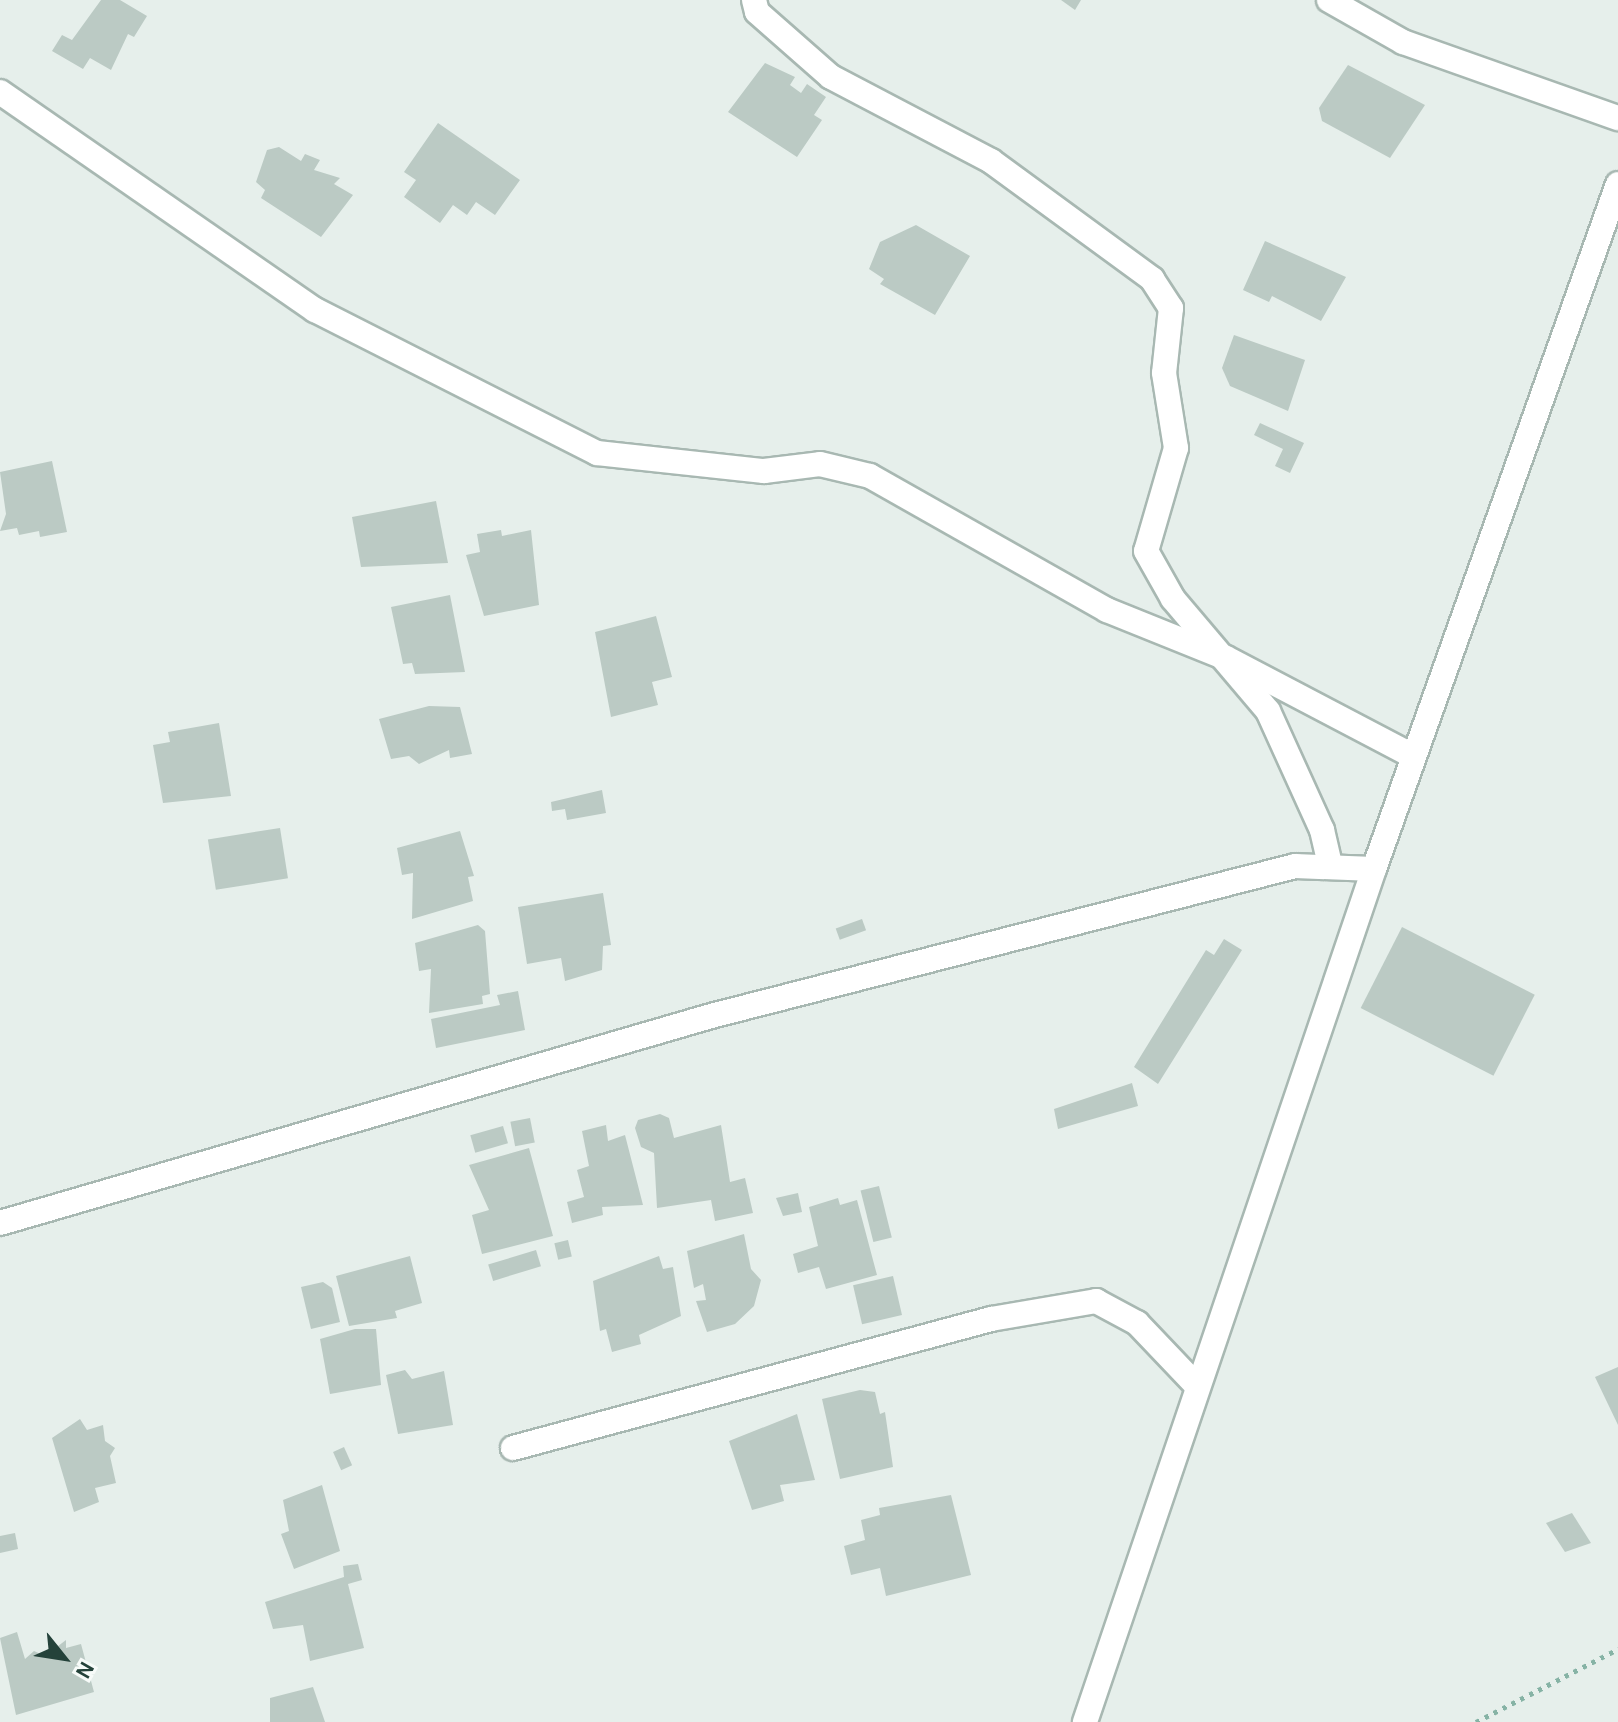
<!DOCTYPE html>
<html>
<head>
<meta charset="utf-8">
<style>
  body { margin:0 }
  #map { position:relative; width:1618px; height:1722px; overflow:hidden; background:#e6efeb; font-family:Karla,sans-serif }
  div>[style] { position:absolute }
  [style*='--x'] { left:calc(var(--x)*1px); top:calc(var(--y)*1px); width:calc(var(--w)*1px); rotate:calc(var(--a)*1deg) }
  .building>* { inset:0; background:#bbcac4; transform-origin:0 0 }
  .path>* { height:5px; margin-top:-2.5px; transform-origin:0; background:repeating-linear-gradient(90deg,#86b3a5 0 4px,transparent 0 10px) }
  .roads { filter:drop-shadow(2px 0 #a8b8b2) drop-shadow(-2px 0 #a8b8b2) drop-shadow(0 2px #a8b8b2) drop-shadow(0 -2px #a8b8b2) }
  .minor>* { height:24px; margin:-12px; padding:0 12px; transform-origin:12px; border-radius:12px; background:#fff }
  span { translate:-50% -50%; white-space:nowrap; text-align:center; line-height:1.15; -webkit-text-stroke:7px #f7fbf9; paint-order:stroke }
  .north { position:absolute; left:24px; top:1618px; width:80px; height:80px; -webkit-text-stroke:6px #f7fbf9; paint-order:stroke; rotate:120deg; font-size:22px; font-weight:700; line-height:32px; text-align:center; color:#24423a }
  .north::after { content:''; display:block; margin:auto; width:28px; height:36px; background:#24423a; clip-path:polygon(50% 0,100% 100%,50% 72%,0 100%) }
</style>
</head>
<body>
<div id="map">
  <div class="building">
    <div style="clip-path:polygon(101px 0,120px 0,147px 16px,134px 37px,128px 34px,111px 70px,90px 58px,83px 69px,52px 51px,62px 35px,72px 40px)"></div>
    <div style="clip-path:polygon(1061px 0,1081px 0,1075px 10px)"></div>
    <div style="clip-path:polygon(765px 63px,795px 77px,790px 85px,801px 93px,807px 84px,826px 97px,814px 115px,822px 120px,797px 157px,728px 112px)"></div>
    <div style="clip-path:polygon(1348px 65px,1425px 105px,1390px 158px,1322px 121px,1319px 108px)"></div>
    <div style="clip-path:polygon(438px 123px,520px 180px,495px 215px,476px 202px,467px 215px,453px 205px,440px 223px,404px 197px,416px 180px,404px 172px)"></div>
    <div style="clip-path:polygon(279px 147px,301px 161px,305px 154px,320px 160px,314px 170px,340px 178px,334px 184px,353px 195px,321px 237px,261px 198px,265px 190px,256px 182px,267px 150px)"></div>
    <div style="clip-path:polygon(916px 225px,970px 256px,935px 315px,880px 284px,884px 279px,869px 269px,880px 242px)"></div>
    <div style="clip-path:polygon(1265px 241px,1346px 277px,1321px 321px,1272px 296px,1269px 302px,1243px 290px)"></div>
    <div style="clip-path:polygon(1234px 335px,1305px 360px,1288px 411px,1230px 386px,1222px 368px)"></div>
    <div style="clip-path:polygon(1260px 423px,1304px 443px,1290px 473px,1275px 466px,1283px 449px,1254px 435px)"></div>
    <div style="clip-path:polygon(52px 461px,67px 532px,40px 537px,39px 531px,19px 535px,17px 528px,0 531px,6px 514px,0 472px)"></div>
    <div style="clip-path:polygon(436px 501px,448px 563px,361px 567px,352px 517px)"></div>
    <div style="clip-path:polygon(501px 530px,502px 536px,531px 530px,539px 605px,484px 616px,466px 555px,480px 552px,477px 534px)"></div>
    <div style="clip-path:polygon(450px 595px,465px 672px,415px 674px,412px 663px,403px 664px,391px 607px)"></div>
    <div style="clip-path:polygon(656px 616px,672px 677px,652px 682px,658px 705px,611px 717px,595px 632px)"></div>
    <div style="clip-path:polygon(429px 706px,460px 707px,472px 754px,450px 758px,449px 750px,419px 764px,409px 756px,391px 759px,379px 719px)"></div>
    <div style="clip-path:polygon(219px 723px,231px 796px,163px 803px,153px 745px,170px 742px,168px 732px)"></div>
    <div style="clip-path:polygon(602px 790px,606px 813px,567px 820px,565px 809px,552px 811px,551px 802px)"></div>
    <div style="left:280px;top:828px;width:51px;height:73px;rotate:81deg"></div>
    <div style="clip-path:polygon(460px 831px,474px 876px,468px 877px,473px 901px,412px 919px,413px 873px,402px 875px,397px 848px)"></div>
    <div style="clip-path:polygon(603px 893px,611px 945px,603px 946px,602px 970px,565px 981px,561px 958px,527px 964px,518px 907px)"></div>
    <div style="left:862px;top:919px;width:12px;height:28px;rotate:70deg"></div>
    <div style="clip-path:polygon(478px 925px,485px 931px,490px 994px,482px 996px,483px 1004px,429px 1013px,431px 969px,419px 971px,415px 943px)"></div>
    <div style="left:1402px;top:927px;width:149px;height:91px;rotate:27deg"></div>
    <div style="clip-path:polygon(1224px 939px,1242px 950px,1158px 1084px,1134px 1067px,1206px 950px,1214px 955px)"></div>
    <div style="clip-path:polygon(518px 991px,525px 1030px,436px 1048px,431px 1019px,500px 1005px,497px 995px)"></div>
    <div style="clip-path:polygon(1132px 1083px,1138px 1106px,1058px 1129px,1054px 1109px)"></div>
    <div style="clip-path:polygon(660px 1114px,669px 1118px,674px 1138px,721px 1125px,730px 1182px,745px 1178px,753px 1213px,715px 1221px,711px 1200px,657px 1208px,654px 1153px,641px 1147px,635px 1128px,638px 1120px)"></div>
    <div style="left:530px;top:1118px;width:25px;height:20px;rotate:79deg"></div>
    <div style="clip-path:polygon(606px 1125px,608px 1141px,625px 1135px,643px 1205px,602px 1207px,603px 1215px,572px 1223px,567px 1202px,584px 1197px,577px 1170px,589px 1166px,582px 1131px)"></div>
    <div style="left:503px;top:1126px;width:18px;height:34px;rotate:74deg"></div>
    <div style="clip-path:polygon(529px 1148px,553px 1236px,482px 1254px,472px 1215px,489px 1210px,469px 1165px)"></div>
    <div style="left:879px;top:1186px;width:53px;height:19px;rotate:76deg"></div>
    <div style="clip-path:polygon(798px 1193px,802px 1212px,783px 1216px,776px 1198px)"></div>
    <div style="clip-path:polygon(838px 1198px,840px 1205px,857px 1200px,877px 1275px,826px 1289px,819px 1267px,798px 1273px,793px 1254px,818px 1246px,809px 1207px)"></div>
    <div style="clip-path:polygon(744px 1234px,751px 1269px,761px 1280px,754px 1306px,735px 1324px,707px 1332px,696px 1301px,706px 1300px,703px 1284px,694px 1288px,687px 1251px)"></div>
    <div style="left:568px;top:1240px;width:17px;height:14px;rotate:77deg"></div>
    <div style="left:536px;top:1250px;width:17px;height:50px;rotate:73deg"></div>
    <div style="clip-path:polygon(410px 1256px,422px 1303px,395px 1311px,397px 1318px,349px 1326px,336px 1276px)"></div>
    <div style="clip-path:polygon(659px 1256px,663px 1269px,673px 1267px,681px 1316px,639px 1335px,641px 1344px,612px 1352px,606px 1329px,600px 1331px,593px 1281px)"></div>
    <div style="left:893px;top:1276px;width:40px;height:41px;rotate:77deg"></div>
    <div style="clip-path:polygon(323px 1282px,332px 1288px,340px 1322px,311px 1329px,301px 1287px)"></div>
    <div style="clip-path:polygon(355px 1329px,376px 1329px,381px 1385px,330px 1394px,320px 1339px)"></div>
    <div style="clip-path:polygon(1618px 1367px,1618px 1425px,1595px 1377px)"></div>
    <div style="clip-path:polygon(405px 1370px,412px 1379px,444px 1371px,453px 1425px,398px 1434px,386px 1375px)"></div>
    <div style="clip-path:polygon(860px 1390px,875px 1392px,880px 1414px,885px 1412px,893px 1467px,840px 1479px,822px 1399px)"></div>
    <div style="clip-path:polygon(797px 1414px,815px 1480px,780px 1485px,784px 1501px,752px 1510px,729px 1441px)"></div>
    <div style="clip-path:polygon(80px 1419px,87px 1430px,103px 1425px,105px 1441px,115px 1448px,110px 1456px,116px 1483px,95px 1488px,99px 1502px,74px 1512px,52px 1438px)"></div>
    <div style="left:344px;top:1447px;width:20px;height:12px;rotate:66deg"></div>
    <div style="clip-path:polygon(322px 1485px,340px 1551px,294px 1569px,281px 1534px,289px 1531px,283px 1500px)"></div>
    <div style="clip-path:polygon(951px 1495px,971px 1575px,886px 1596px,880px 1568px,851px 1575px,844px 1546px,865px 1540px,861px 1520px,880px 1515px,879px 1508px)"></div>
    <div style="clip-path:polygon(1572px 1513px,1591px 1543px,1565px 1552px,1546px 1523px)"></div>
    <div style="clip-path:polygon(15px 1533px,18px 1549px,0 1553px,0 1536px)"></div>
    <div style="clip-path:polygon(358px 1564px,362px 1580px,348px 1584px,364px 1648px,310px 1661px,303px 1625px,273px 1629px,265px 1602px,344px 1577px,343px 1566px)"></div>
    <div style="clip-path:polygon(17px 1632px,25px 1659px,34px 1651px,45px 1656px,66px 1640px,66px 1648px,81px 1644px,94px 1692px,16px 1715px,0 1638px)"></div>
    <div style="clip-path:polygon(313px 1687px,325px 1722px,270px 1722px,270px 1698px)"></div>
  </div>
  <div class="path">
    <div style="--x:1476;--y:1722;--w:160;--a:-27.2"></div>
  </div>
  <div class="roads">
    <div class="minor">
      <div style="--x:754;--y:0;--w:12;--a:76"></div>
      <div style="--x:757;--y:12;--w:98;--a:41.3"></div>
      <div style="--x:831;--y:77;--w:181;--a:27.7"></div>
      <div style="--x:991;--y:161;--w:200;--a:36.2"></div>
      <div style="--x:1152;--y:279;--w:35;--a:57"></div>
      <div style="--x:1171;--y:308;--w:65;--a:96.1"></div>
      <div style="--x:1164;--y:373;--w:76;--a:80.9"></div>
      <div style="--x:1176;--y:448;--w:107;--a:106.2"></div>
      <div style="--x:1146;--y:551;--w:55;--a:60.6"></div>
      <div style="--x:1173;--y:599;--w:147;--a:49.7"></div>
      <div style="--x:1268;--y:711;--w:131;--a:65.6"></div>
      <div style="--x:1322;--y:830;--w:37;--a:77"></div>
      <div style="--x:1329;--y:0;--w:85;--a:29.6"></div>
      <div style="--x:1403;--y:42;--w:228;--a:19.5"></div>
      <div style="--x:0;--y:92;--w:383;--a:34.7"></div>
      <div style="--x:315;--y:310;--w:316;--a:26.9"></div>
      <div style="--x:597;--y:453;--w:168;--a:6.2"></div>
      <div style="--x:764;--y:471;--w:56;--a:-7.1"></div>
      <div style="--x:820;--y:464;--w:51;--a:13.5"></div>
      <div style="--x:870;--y:476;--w:272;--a:29.5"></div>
      <div style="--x:1107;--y:610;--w:128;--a:22"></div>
      <div style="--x:1226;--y:658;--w:209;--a:27.7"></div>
      <div style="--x:1374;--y:869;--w:727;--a:-70.39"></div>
      <div style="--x:0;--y:1223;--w:741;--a:-16.23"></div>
      <div style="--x:711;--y:1016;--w:603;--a:-14.4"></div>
      <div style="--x:1295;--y:866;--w:79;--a:2.2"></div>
      <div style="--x:1374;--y:869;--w:901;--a:108.72"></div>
      <div style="--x:513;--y:1448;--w:495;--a:-15.1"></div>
      <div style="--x:991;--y:1319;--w:107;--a:-9.7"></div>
      <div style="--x:1096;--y:1301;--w:47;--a:28.2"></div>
      <div style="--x:1137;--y:1323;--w:88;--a:46.4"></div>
    </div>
  </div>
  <div class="north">N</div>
</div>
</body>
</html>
